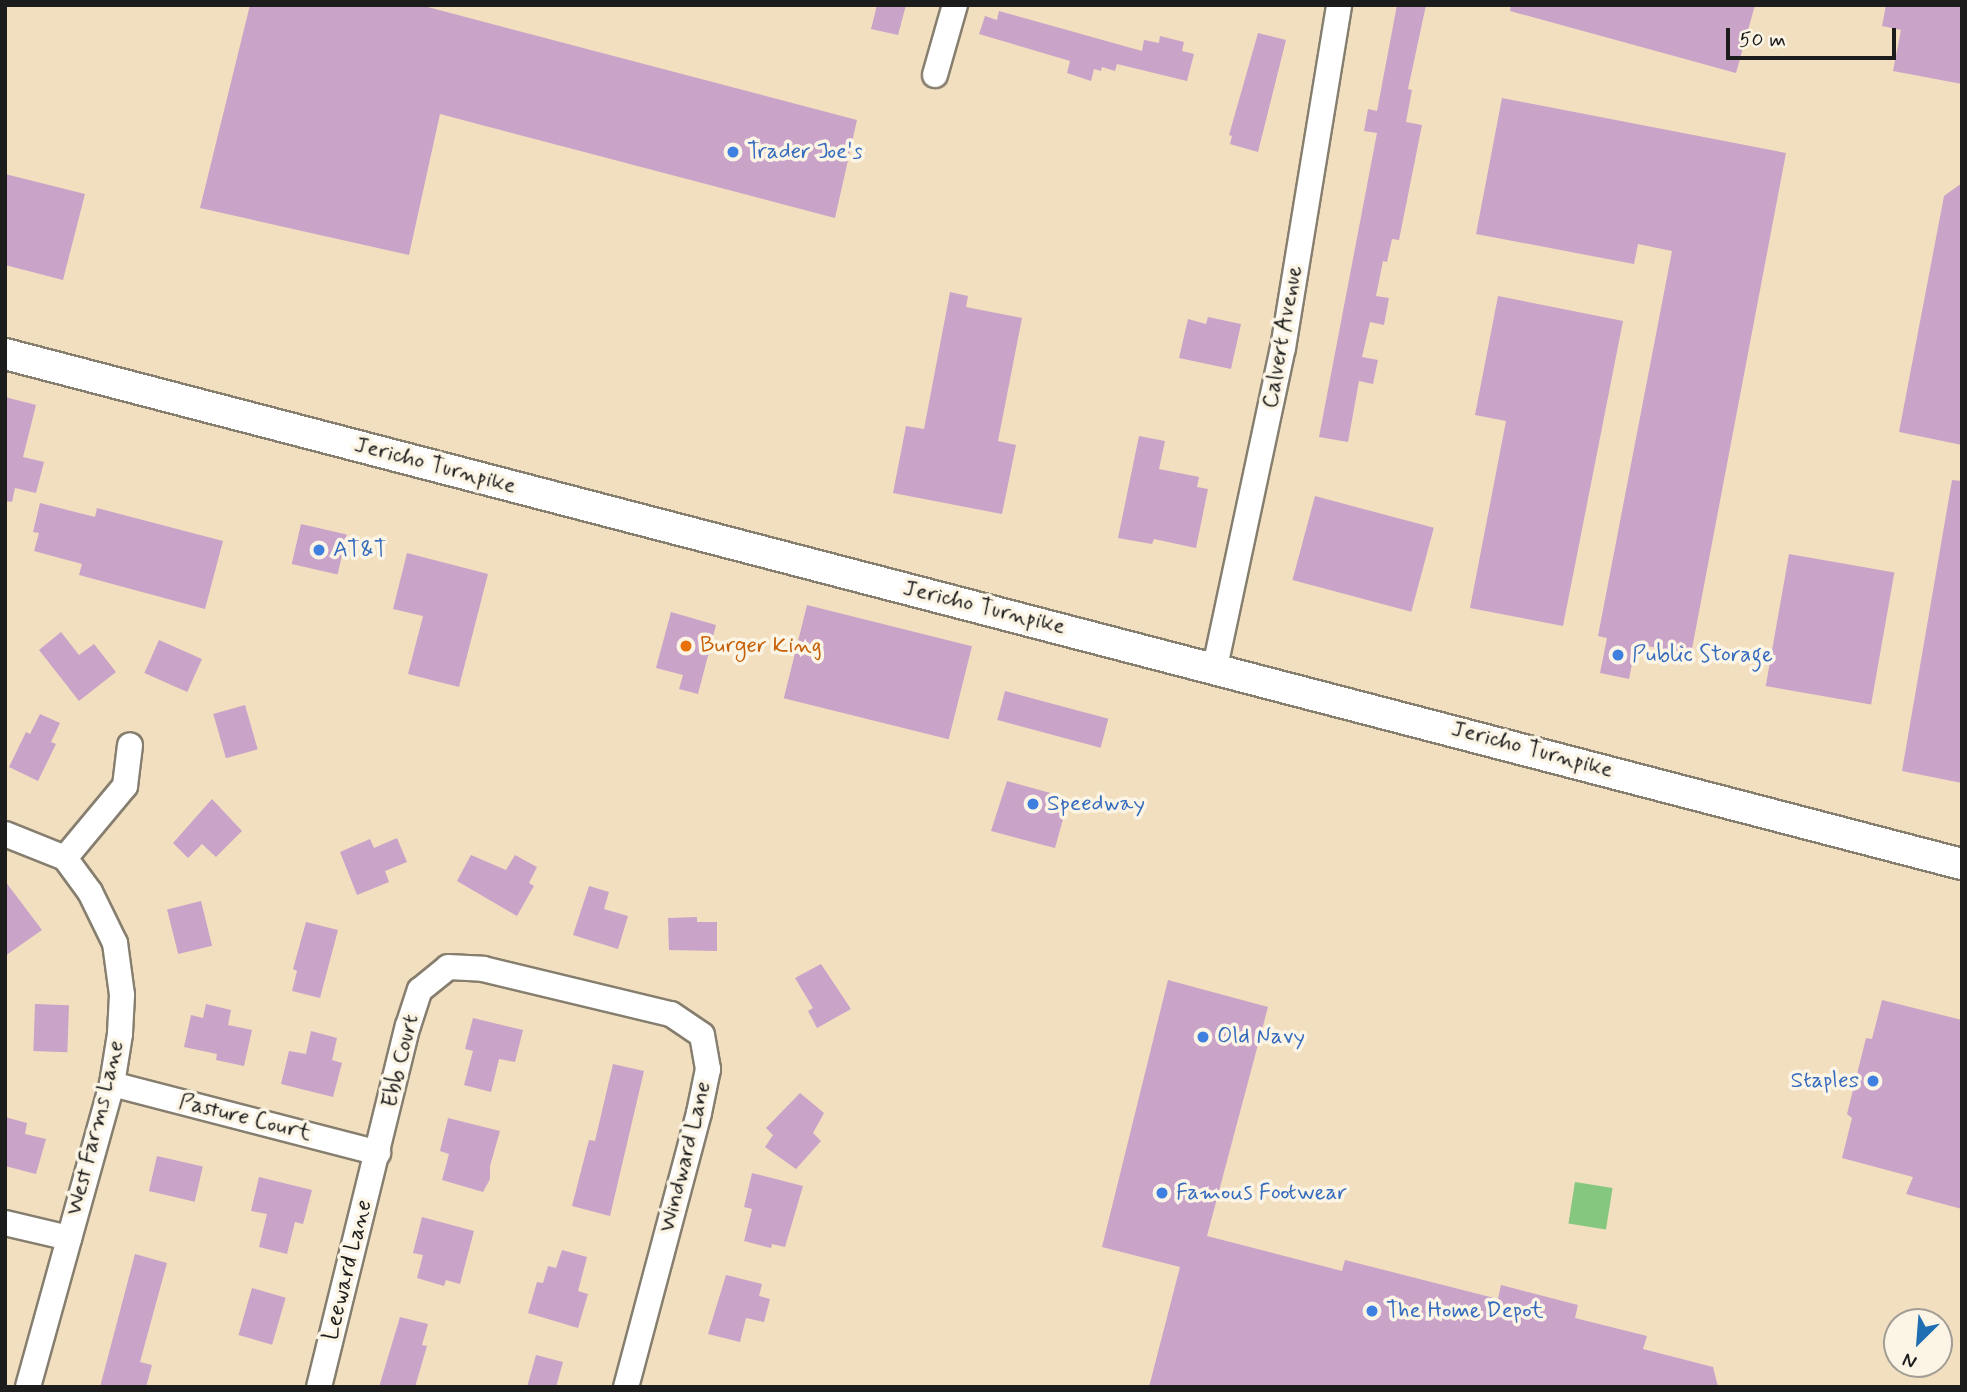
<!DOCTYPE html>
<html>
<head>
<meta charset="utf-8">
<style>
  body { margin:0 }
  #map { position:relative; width:1967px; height:1392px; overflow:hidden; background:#f1dfc0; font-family:Mynerve,sans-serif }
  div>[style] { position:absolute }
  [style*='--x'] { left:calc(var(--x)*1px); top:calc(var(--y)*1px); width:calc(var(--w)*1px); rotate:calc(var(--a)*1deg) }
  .green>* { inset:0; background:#85c77f; transform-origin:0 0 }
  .building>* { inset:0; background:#caa3c8; transform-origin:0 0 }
  .roads { filter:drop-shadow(2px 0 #867e6e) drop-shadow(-2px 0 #867e6e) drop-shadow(0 2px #867e6e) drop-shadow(0 -2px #867e6e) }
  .minor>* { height:24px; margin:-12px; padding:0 12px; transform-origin:12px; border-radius:12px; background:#fff }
  .major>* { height:30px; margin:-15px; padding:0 15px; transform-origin:15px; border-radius:15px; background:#fff }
  .dots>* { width:19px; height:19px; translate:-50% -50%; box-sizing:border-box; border:4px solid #fcf5e5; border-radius:50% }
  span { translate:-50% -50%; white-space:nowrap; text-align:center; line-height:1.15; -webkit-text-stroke:7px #fcf5e5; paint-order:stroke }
  .shop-label { font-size:23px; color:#366cbe }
  .left { translate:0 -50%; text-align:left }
  .right { translate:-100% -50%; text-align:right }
  .street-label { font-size:23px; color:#1c1c1c }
  .food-label { font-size:23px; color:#c56008 }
  .frame { position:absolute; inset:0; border:7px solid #1c1c1c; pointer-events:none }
  .north { position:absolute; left:1883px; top:1308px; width:70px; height:70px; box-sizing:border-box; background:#fcf5e5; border:2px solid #a29e95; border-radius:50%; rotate:205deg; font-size:19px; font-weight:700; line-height:28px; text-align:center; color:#1c1c1c }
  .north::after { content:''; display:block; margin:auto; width:24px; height:32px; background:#1f6fb2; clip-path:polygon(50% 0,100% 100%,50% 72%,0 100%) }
  .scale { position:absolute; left:1726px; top:28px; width:170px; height:32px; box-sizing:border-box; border:4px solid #1c1c1c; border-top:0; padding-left:9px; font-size:21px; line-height:24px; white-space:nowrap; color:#1c1c1c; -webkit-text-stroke:5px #fcf5e5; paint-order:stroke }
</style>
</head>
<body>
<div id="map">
  <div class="green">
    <div style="left:1575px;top:1182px;width:38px;height:42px;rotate:9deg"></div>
  </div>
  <div class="building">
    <div style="clip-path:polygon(250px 5px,420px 5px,857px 120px,835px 218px,440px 114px,409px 255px,200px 208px)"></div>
    <div style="clip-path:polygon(877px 5px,906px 5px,898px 35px,871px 29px)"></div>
    <div style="clip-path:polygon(1397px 5px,1426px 5px,1408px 89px,1412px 90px,1406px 122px,1422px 125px,1399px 240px,1392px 239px,1387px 262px,1383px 261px,1376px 296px,1389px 298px,1384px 325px,1370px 322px,1362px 357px,1378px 360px,1373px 384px,1359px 381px,1348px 442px,1319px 437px,1377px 133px,1364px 131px,1368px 109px,1377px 111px)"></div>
    <div style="clip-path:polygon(1511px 5px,1755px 5px,1736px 73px,1510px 11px)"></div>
    <div style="clip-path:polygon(1886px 5px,1962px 5px,1962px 84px,1893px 71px,1901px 30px,1882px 26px)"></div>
    <div style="clip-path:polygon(999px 11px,1142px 51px,1144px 40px,1159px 43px,1160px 36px,1184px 42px,1182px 51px,1194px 54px,1187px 81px,1117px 64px,1115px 71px,1102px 67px,1101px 71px,1094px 69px,1091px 81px,1067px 73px,1070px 61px,979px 34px,985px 16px,997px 20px)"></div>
    <div style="clip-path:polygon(1258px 33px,1286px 40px,1258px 152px,1230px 144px,1232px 136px,1229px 135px)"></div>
    <div style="clip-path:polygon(1502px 98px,1786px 153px,1691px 654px,1636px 644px,1629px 679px,1600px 673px,1607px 638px,1598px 636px,1672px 251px,1638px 244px,1634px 264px,1476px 234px)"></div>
    <div style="clip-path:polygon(5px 174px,85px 194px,63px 280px,5px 265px)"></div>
    <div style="clip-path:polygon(1962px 183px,1962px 445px,1899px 432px,1944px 196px)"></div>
    <div style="clip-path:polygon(950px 292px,968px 296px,966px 307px,1022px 318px,998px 441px,1016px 445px,1002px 514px,893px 493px,906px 426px,924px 429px)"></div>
    <div style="clip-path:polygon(1498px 296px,1623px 321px,1563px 626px,1470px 608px,1506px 421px,1475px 415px)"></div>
    <div style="clip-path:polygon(1208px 317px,1241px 324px,1231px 369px,1179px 358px,1188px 319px,1206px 324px)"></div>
    <div style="clip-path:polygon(5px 397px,36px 405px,23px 457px,44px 462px,36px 493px,15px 488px,12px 502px,5px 501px)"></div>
    <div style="clip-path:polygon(1139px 436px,1165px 441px,1159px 469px,1199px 477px,1197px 487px,1208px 489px,1196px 548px,1154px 539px,1152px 544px,1118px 538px)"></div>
    <div style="clip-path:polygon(1952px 480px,1962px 481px,1962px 783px,1902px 771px)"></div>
    <div style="left:1315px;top:496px;width:123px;height:87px;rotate:15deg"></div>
    <div style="clip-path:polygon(40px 503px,95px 517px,97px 508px,223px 541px,205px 609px,79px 575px,82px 564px,34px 551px,39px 533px,33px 532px)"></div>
    <div style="left:301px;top:524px;width:47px;height:41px;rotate:13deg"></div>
    <div style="clip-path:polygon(407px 553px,488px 574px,459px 687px,408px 674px,423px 616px,393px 609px)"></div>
    <div style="left:1789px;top:554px;width:107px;height:134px;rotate:10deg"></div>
    <div style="left:807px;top:605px;width:170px;height:96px;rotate:14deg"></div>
    <div style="clip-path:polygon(671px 612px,716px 625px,698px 694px,679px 689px,683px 675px,656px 668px)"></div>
    <div style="clip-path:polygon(61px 632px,79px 655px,94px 644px,116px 672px,79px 701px,39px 650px)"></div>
    <div style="left:159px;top:640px;width:47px;height:36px;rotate:24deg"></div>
    <div style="left:1005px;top:691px;width:107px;height:30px;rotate:15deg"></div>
    <div style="left:245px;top:705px;width:46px;height:33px;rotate:74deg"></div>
    <div style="clip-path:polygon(40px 714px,60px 723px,51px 742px,56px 744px,38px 781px,9px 767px,26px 732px,30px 734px)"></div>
    <div style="clip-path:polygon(1007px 781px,1065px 797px,1068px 801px,1055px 848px,991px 831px)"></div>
    <div style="clip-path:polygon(212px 799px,242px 831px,216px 857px,202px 844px,188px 858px,173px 843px)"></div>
    <div style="clip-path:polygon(397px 838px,407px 862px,385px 871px,389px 882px,357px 895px,340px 852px,370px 839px,374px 848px)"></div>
    <div style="clip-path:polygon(471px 855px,506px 870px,515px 855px,537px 867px,529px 883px,534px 886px,517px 916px,457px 881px)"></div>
    <div style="clip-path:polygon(5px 881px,42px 930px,5px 956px)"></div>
    <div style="clip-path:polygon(589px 886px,609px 892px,604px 909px,628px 916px,618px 949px,573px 935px)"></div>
    <div style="left:201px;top:901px;width:46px;height:35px;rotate:76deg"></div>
    <div style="clip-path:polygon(697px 917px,697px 922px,717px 922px,717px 951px,669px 950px,668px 918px)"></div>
    <div style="clip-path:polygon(306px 922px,338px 930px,320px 998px,292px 991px,297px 971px,293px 969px)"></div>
    <div style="clip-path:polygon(821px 964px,851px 1009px,817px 1028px,808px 1011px,813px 1008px,795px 978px)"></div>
    <div style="clip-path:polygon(1168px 980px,1268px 1007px,1207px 1236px,1342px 1271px,1345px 1260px,1498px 1299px,1501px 1285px,1578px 1305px,1575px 1318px,1647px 1336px,1643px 1349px,1713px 1367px,1718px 1387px,1149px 1387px,1180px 1267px,1102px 1247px)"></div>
    <div style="clip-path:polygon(1882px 1000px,1962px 1020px,1962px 1209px,1906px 1194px,1913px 1177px,1842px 1158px,1852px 1118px,1847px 1114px,1866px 1038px,1872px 1039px)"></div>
    <div style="left:35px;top:1004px;width:34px;height:47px;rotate:2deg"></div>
    <div style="clip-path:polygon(206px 1004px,231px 1010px,228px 1025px,252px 1030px,244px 1066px,216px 1060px,217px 1054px,184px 1047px,191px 1015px,203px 1018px)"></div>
    <div style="clip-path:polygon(473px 1018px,523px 1030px,515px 1062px,499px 1059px,491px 1092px,464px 1085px,473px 1051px,465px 1049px)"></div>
    <div style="clip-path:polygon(311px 1031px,337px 1038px,332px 1060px,342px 1063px,333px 1097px,281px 1084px,289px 1051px,306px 1054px)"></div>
    <div style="clip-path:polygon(613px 1064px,644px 1071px,610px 1216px,572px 1206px,589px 1140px,595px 1141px)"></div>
    <div style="clip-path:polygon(800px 1093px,824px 1113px,813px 1133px,821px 1141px,796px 1169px,765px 1147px,773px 1135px,766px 1128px)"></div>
    <div style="clip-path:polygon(5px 1117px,27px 1123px,25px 1134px,46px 1139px,36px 1174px,5px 1166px)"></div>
    <div style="clip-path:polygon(448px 1118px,500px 1131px,490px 1166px,490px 1179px,483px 1192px,442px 1180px,449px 1154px,440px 1151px)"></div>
    <div style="left:157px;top:1156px;width:47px;height:36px;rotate:13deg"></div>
    <div style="clip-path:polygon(752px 1173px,803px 1186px,785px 1247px,772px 1244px,771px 1248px,744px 1241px,752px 1209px,744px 1207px)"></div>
    <div style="clip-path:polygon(259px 1177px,312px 1190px,303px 1224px,295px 1222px,287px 1254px,259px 1247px,267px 1214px,251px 1211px)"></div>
    <div style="clip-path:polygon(422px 1217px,474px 1231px,460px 1284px,446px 1280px,444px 1286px,417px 1278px,423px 1255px,413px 1253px)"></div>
    <div style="clip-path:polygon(562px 1250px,587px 1257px,578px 1291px,588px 1294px,578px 1328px,528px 1313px,537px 1282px,543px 1283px,548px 1266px,556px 1268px)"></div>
    <div style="clip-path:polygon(135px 1254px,167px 1263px,140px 1362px,152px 1365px,146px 1387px,100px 1387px)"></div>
    <div style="clip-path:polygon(726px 1275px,762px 1284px,759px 1296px,770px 1299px,764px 1322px,746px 1318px,740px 1342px,708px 1334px)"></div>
    <div style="left:252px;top:1288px;width:35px;height:49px;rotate:16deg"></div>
    <div style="clip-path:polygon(400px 1317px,428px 1324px,422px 1345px,427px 1346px,415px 1387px,379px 1387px)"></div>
    <div style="clip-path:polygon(536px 1355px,563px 1362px,556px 1387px,527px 1387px)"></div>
  </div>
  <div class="roads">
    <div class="minor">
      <div style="--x:935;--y:75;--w:73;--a:-74.1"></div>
      <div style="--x:1215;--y:667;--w:326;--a:-78"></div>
      <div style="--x:1283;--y:348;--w:348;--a:-80.7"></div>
      <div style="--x:5;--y:834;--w:65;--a:21.8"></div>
      <div style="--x:65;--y:858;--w:42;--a:53.7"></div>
      <div style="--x:90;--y:892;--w:57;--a:63.9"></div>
      <div style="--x:115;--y:943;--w:52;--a:82.3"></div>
      <div style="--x:122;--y:995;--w:39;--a:93"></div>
      <div style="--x:120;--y:1034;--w:51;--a:99.1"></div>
      <div style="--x:112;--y:1084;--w:314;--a:105.5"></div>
      <div style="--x:65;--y:858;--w:94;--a:-50.2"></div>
      <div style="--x:125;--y:786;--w:41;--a:-83"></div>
      <div style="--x:112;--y:1084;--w:275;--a:14.5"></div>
      <div style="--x:5;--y:1223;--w:66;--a:13.2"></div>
      <div style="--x:319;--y:1387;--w:372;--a:-76.2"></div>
      <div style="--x:408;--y:1026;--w:38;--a:-72"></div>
      <div style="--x:420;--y:990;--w:36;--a:-39"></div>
      <div style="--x:448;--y:967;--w:35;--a:3"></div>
      <div style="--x:483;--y:969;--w:193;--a:13.5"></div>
      <div style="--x:671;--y:1014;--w:37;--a:34"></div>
      <div style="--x:702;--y:1035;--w:35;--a:80"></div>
      <div style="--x:708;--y:1069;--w:45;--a:101.6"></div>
      <div style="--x:699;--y:1113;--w:284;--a:104.9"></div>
    </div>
    <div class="major">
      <div style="--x:5;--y:354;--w:2022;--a:14.61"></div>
    </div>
  </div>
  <div class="dots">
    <div style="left:733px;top:152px;background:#3f7fe0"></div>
    <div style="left:319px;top:550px;background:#3f7fe0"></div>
    <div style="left:686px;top:646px;background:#e8710a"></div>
    <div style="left:1618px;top:655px;background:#3f7fe0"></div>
    <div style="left:1033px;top:804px;background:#3f7fe0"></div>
    <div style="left:1203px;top:1037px;background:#3f7fe0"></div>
    <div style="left:1873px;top:1081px;background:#3f7fe0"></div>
    <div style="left:1162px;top:1193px;background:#3f7fe0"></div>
    <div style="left:1372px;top:1311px;background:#3f7fe0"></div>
  </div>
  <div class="shop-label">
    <span class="left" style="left:747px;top:152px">Trader Joe's</span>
    <span class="left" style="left:333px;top:550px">AT&amp;T</span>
    <span class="left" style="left:1632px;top:655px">Public Storage</span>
    <span class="left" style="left:1047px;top:804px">Speedway</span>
    <span class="left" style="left:1217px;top:1037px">Old Navy</span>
    <span class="right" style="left:1859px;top:1081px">Staples</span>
    <span class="left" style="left:1176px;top:1193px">Famous Footwear</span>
    <span class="left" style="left:1386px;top:1311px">The Home Depot</span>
  </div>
  <div class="street-label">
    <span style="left:1283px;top:337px;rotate:-80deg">Calvert Avenue</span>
    <span style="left:435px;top:466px;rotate:15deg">Jericho Turnpike</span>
    <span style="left:984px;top:608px;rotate:14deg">Jericho Turnpike</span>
    <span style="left:1532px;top:750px;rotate:15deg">Jericho Turnpike</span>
    <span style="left:401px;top:1061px;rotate:-76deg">Ebb Court</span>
    <span style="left:245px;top:1118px;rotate:14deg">Pasture Court</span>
    <span style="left:96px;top:1128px;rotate:-76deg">West Farms Lane</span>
    <span style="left:686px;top:1157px;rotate:-76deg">Windward Lane</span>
    <span style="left:348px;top:1270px;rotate:-76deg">Leeward Lane</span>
  </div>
  <div class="food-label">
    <span class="left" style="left:700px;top:646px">Burger King</span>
  </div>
  <div class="frame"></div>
  <div class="north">N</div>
  <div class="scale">50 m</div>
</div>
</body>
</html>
